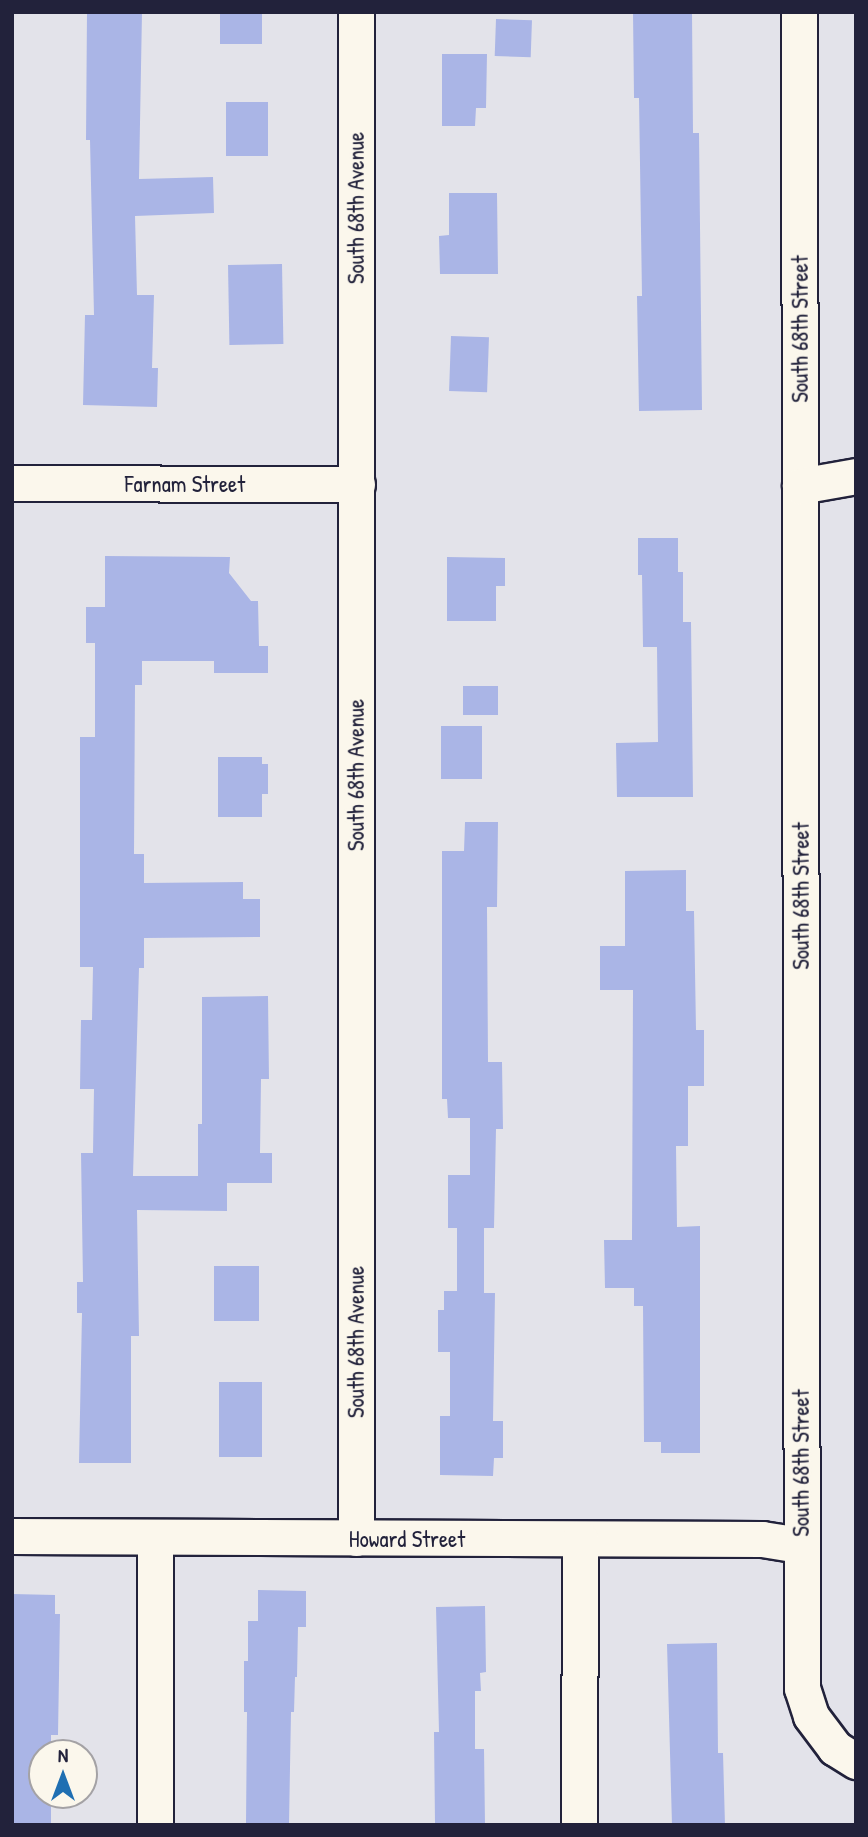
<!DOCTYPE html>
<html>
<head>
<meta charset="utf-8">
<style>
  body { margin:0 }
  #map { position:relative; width:868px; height:1837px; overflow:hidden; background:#e3e3ea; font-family:"Patrick Hand",sans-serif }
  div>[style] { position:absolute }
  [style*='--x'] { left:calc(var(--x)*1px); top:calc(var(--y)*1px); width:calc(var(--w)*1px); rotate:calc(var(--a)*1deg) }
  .building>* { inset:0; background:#aab5e6; transform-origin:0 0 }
  .roads { filter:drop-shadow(2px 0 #22223b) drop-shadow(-2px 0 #22223b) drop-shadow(0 2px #22223b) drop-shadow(0 -2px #22223b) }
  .minor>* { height:35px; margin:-17.5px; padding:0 17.5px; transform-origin:17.5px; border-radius:17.5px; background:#fbf7ec }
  span { translate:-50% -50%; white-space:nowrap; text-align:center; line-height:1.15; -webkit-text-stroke:5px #fbf7ec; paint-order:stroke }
  .street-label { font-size:23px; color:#22223b }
  .frame { position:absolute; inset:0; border:14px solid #22223b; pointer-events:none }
  .north { position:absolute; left:28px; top:1739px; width:70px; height:70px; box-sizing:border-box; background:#fbf7ec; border:2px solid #a4a2a5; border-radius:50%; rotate:0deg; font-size:19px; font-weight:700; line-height:28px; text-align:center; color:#22223b }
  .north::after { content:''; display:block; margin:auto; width:24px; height:32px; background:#1f6fb2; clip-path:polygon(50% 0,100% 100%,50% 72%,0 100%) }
</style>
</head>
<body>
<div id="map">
  <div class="building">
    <div style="clip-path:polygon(87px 12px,142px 12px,139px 179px,213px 177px,214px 213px,135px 216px,137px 295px,154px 295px,152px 368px,158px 368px,157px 407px,83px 405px,85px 315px,94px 315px,90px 140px,86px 140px)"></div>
    <div style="left:220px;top:12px;width:42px;height:32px"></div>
    <div style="clip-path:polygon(633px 12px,692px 12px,693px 133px,699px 133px,702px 410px,639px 411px,637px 296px,642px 296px,639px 98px,634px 98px)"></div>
    <div style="left:496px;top:19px;width:36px;height:37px;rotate:2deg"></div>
    <div style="clip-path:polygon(442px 54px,487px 54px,486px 108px,476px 108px,475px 126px,442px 126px)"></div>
    <div style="left:268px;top:102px;width:54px;height:42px;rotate:90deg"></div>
    <div style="clip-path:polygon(449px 193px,497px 193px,498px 274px,440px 274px,439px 236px,449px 235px)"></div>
    <div style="left:282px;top:264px;width:80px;height:54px;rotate:89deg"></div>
    <div style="left:451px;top:336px;width:38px;height:55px;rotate:2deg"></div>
    <div style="clip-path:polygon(638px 538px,678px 538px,678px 572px,683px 572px,683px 622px,691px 622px,693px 797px,617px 797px,616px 743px,658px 742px,657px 647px,643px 647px,642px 575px,638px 575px)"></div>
    <div style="clip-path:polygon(105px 556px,230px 557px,229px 573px,251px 601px,258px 601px,259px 646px,268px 646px,268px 673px,214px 673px,214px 661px,142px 661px,142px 685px,135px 685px,134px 854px,144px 854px,144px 883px,243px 882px,243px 899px,260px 899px,260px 937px,144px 938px,144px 968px,139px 968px,133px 1176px,198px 1176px,198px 1124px,202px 1124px,202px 997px,268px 996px,269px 1079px,261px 1079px,260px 1153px,272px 1153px,272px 1183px,227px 1183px,227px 1211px,137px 1210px,139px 1336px,131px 1336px,131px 1463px,79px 1463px,82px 1313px,77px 1313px,77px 1282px,83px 1282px,81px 1153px,93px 1153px,94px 1089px,80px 1089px,81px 1020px,92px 1020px,93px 967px,80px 967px,80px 737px,95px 737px,95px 643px,86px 643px,86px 607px,105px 607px)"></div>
    <div style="clip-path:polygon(447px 557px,505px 558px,505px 586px,496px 586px,496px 621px,447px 621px)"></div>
    <div style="left:463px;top:686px;width:35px;height:29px"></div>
    <div style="left:441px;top:726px;width:41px;height:53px"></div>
    <div style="clip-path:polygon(218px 757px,262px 757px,262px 764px,268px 764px,268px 794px,262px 794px,262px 817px,218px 817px)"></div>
    <div style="clip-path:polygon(465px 822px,498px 822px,497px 907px,487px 907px,488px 1062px,502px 1062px,503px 1129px,496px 1129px,494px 1228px,484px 1228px,484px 1293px,495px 1293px,493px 1421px,503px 1421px,503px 1458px,494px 1458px,493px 1476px,440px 1475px,440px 1416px,450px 1416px,450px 1352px,438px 1352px,438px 1310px,444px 1310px,444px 1291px,457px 1291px,457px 1228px,448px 1228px,448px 1175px,470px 1175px,470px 1118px,448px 1118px,447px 1099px,442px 1099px,442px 851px,464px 851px)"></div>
    <div style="clip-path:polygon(686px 870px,686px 911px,694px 911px,696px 1030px,704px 1030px,704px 1086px,688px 1086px,688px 1146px,676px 1146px,677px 1227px,700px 1226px,700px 1453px,661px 1453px,661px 1442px,644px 1442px,643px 1306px,634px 1306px,634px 1288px,605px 1288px,604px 1240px,632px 1240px,633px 990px,600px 990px,600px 946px,625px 946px,625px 871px)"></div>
    <div style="left:214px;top:1266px;width:45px;height:55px"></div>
    <div style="left:219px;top:1382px;width:43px;height:75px"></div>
    <div style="clip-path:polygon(258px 1590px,306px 1591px,306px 1627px,298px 1627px,297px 1677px,295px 1677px,294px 1712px,291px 1712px,289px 1825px,246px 1824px,247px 1712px,244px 1712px,244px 1661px,248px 1661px,248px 1621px,258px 1621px)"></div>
    <div style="clip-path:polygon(12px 1594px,55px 1595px,55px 1614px,60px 1614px,58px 1735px,51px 1735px,51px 1753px,42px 1753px,42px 1795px,51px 1795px,51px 1825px,12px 1825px)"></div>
    <div style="clip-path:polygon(485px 1606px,486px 1672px,480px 1673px,481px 1691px,475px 1691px,475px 1749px,484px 1749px,485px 1824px,435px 1824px,434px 1732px,439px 1732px,436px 1607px)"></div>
    <div style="clip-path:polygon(717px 1643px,718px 1753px,723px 1753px,725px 1825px,672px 1825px,667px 1644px)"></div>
  </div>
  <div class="roads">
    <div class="minor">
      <div style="--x:799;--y:12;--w:1676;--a:89.9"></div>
      <div style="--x:802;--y:1688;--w:29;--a:72"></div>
      <div style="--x:811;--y:1716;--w:40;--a:53"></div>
      <div style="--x:835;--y:1748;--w:25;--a:32"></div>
      <div style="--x:12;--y:483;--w:345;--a:0.2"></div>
      <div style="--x:800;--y:486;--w:57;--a:-10.1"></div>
      <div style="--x:12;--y:1536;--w:750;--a:0.23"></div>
      <div style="--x:762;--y:1539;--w:39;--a:9"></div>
      <div style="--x:356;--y:1538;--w:1526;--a:-90"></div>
      <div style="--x:155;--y:1539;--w:286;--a:90"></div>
      <div style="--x:579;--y:1825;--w:286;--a:-89.8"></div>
    </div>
  </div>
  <div class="street-label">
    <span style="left:356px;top:208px;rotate:-90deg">South 68th Avenue</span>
    <span style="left:800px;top:329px;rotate:-90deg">South 68th Street</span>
    <span style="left:185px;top:484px">Farnam Street</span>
    <span style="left:356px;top:775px;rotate:-90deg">South 68th Avenue</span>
    <span style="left:801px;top:896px;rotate:-90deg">South 68th Street</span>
    <span style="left:356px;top:1342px;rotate:-90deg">South 68th Avenue</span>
    <span style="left:801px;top:1463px;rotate:-90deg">South 68th Street</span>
    <span style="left:407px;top:1539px">Howard Street</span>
  </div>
  <div class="frame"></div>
  <div class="north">N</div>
</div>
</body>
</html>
